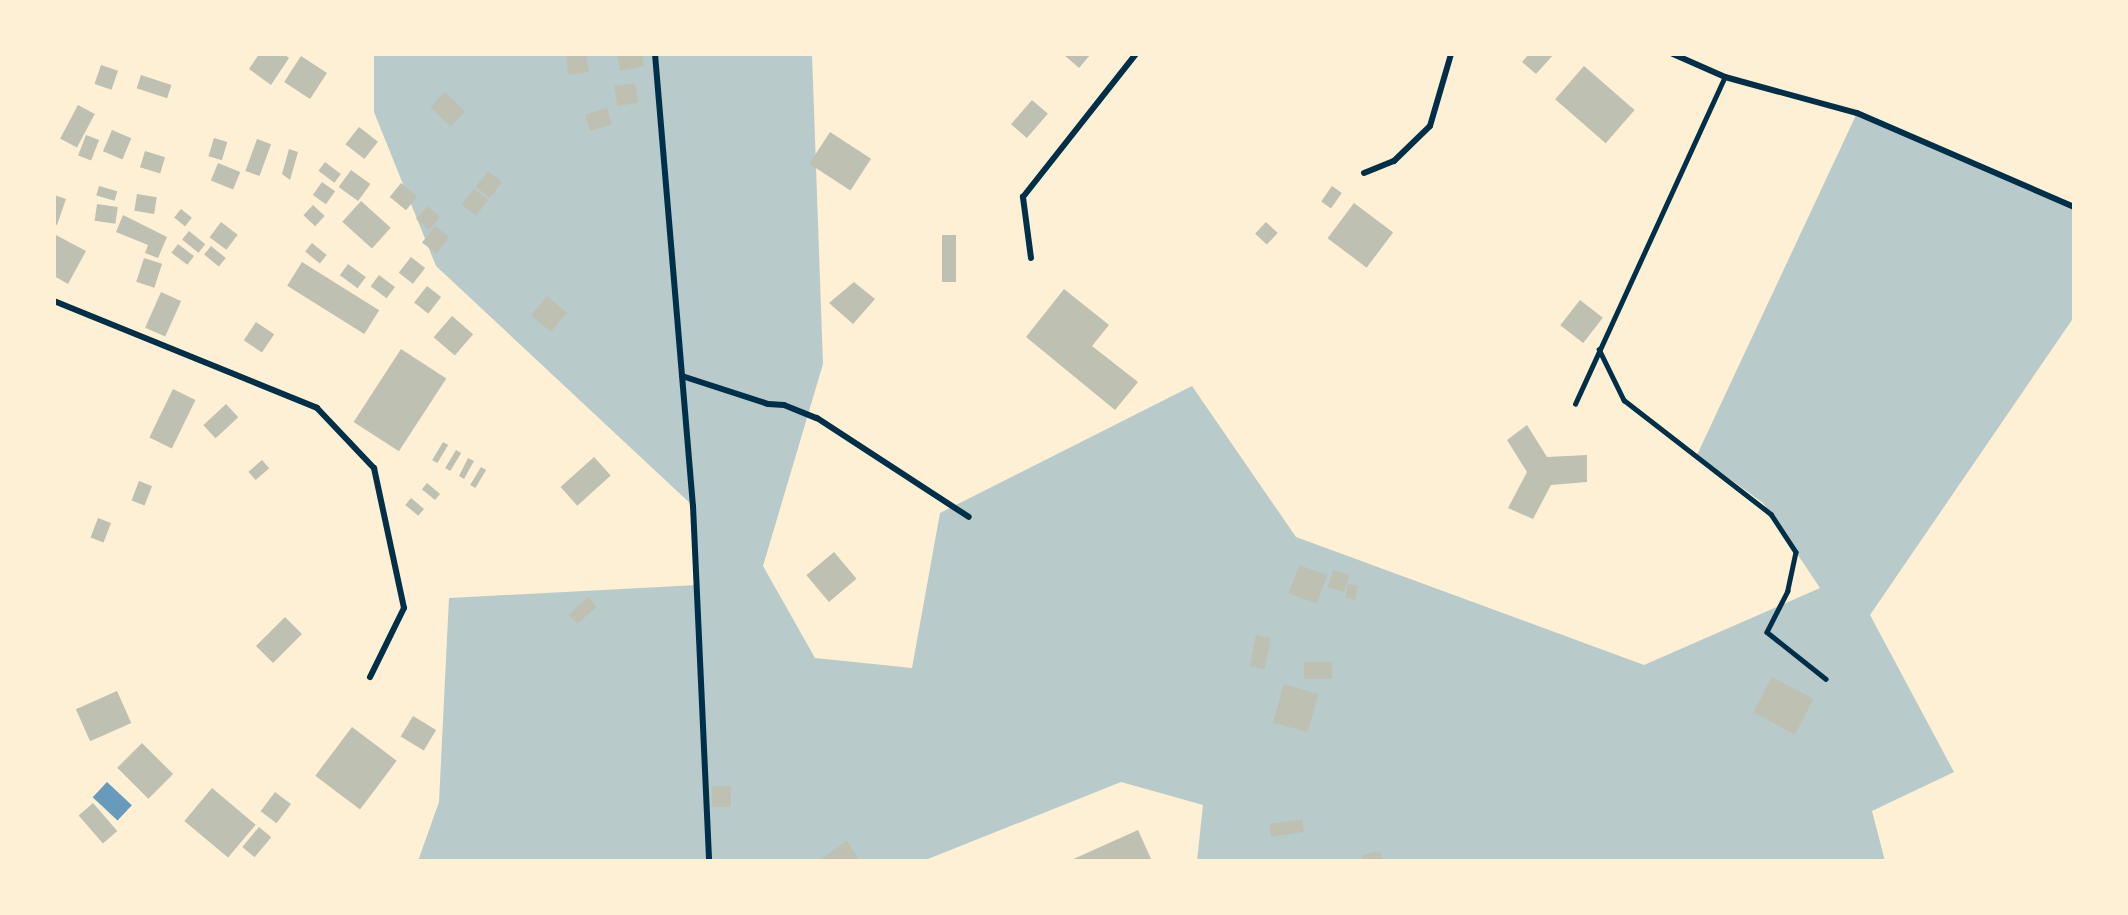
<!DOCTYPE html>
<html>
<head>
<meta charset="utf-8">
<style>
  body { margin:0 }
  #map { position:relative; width:2128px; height:915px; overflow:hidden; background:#fdf0d5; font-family:"Playfair Display",serif }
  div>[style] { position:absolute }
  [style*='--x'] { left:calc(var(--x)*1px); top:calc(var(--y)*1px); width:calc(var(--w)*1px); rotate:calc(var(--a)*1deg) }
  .green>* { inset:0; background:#b9caca }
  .water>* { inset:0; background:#669bbc; transform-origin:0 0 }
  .building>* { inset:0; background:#bec0b2; transform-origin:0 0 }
  .service>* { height:4.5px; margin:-2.25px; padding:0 2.25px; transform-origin:2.25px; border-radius:2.25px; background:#003049 }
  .minor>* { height:6px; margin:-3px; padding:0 3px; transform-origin:3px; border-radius:3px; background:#003049 }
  span { translate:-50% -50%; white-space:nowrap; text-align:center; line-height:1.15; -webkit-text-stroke:6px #fdf0d5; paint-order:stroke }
  .frame { position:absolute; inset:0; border:56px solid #fdf0d5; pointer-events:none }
</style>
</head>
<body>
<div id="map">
  <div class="green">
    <div style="clip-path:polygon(374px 54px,812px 54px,823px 364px,763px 566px,815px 658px,912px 668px,940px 513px,1192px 386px,1296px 537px,1644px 665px,1820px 588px,1763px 503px,1697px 455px,1857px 113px,2074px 207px,2074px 317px,1870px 615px,1954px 772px,1872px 811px,1885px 861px,1197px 861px,1203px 805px,1121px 782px,923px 861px,418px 861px,439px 802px,449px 598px,697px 585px,693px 506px,436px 266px,374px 112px)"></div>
  </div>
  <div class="water">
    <div style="left:107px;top:782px;width:34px;height:21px;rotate:43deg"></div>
  </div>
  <div class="building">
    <div style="clip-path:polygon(259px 54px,284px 54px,289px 58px,271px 85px,249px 69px)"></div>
    <div style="clip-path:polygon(586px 54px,589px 72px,568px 75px,566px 55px)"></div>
    <div style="clip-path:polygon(617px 54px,642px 54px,644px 66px,620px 71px)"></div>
    <div style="clip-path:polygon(1063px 54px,1091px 54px,1079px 68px)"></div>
    <div style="clip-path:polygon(1529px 54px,1554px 54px,1536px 74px,1522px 62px)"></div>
    <div style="left:301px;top:56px;width:31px;height:31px;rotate:33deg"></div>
    <div style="left:101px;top:65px;width:18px;height:20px;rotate:19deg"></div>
    <div style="left:1584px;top:66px;width:67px;height:44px;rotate:41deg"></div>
    <div style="left:141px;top:75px;width:32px;height:14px;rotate:18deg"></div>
    <div style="left:635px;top:83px;width:20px;height:21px;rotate:81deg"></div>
    <div style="left:445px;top:92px;width:28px;height:21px;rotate:44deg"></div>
    <div style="left:1032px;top:100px;width:21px;height:32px;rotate:41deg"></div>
    <div style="left:78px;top:105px;width:19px;height:38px;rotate:28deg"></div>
    <div style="left:607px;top:108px;width:17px;height:23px;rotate:73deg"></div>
    <div style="left:359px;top:127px;width:24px;height:22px;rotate:38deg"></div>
    <div style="left:112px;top:130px;width:21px;height:23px;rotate:23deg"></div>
    <div style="left:830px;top:132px;width:49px;height:38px;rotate:33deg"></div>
    <div style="left:86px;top:135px;width:14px;height:22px;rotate:21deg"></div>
    <div style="left:214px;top:138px;width:14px;height:19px;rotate:17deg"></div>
    <div style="left:257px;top:139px;width:15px;height:34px;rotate:20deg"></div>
    <div style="clip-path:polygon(289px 149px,298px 152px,290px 180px,282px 174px)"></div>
    <div style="left:145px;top:151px;width:21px;height:17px;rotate:17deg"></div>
    <div style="left:325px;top:162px;width:20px;height:11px;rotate:37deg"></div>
    <div style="left:218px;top:163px;width:24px;height:19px;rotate:22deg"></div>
    <div style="left:351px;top:170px;width:24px;height:21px;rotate:36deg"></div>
    <div style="left:488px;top:171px;width:18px;height:20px;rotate:38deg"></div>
    <div style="left:322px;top:182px;width:16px;height:16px;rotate:35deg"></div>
    <div style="left:401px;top:183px;width:21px;height:18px;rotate:39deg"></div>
    <div style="left:99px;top:186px;width:19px;height:10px;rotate:16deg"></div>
    <div style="left:1332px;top:186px;width:12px;height:19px;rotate:35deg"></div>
    <div style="left:474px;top:189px;width:18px;height:20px;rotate:38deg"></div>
    <div style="left:137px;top:194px;width:20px;height:17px;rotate:9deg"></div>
    <div style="clip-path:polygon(54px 195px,66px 199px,57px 225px,54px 224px)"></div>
    <div style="left:361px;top:201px;width:40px;height:28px;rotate:42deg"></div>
    <div style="left:1354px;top:203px;width:49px;height:44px;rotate:37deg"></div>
    <div style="left:97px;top:204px;width:21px;height:17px;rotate:8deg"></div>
    <div style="left:313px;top:205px;width:16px;height:14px;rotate:43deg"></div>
    <div style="left:427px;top:206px;width:17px;height:17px;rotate:40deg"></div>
    <div style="left:181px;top:209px;width:14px;height:11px;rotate:39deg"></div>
    <div style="clip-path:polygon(123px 215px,167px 237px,158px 258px,145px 253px,148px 245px,116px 232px)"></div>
    <div style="left:221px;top:222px;width:21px;height:19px;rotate:37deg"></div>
    <div style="left:1266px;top:222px;width:16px;height:16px;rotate:43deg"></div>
    <div style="left:435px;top:226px;width:18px;height:21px;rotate:38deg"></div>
    <div style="left:189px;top:231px;width:21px;height:11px;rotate:39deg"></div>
    <div style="clip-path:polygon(54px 234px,86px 251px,68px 284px,54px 276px)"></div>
    <div style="left:942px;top:235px;width:14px;height:47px"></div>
    <div style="left:312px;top:243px;width:19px;height:11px;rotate:39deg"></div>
    <div style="left:178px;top:244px;width:20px;height:11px;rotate:37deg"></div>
    <div style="left:211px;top:246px;width:19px;height:11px;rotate:39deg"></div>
    <div style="left:411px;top:257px;width:18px;height:20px;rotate:38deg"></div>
    <div style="left:144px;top:258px;width:19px;height:25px;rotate:18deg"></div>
    <div style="left:302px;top:262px;width:91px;height:28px;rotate:32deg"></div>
    <div style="left:348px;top:264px;width:22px;height:14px;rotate:36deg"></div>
    <div style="left:379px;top:275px;width:20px;height:14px;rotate:37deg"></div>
    <div style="clip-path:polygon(854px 282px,875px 299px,853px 324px,829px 303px)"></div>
    <div style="left:427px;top:286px;width:18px;height:21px;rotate:38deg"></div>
    <div style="clip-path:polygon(1064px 289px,1109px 325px,1092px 346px,1138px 382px,1115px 410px,1026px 337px)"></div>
    <div style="left:161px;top:292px;width:22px;height:39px;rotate:24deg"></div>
    <div style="left:547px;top:296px;width:26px;height:25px;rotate:40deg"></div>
    <div style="left:1580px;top:300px;width:29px;height:32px;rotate:38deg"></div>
    <div style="left:452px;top:316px;width:28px;height:28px;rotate:41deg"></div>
    <div style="left:256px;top:322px;width:22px;height:22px;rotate:34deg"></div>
    <div style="left:401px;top:349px;width:54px;height:87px;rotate:33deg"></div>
    <div style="left:173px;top:389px;width:25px;height:54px;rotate:26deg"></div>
    <div style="left:226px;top:404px;width:18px;height:31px;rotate:47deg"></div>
    <div style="clip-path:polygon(1527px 425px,1547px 457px,1587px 455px,1587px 482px,1551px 485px,1533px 519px,1508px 508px,1527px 472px,1507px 440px)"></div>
    <div style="left:443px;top:442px;width:6px;height:21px;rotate:31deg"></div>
    <div style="left:456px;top:450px;width:6px;height:21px;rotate:31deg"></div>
    <div style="left:594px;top:457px;width:25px;height:45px;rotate:48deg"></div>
    <div style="clip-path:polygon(468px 458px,474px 461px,464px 479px,459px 476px)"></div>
    <div style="left:262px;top:460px;width:11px;height:18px;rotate:49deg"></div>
    <div style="left:481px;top:467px;width:6px;height:21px;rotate:31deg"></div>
    <div style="left:139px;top:481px;width:14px;height:21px;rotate:21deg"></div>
    <div style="left:427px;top:483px;width:17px;height:8px;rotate:40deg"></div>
    <div style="left:411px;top:498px;width:17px;height:9px;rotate:40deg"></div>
    <div style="left:98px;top:518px;width:14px;height:21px;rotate:21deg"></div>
    <div style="left:834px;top:552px;width:35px;height:36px;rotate:50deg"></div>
    <div style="left:1299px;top:565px;width:30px;height:30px;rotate:20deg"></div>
    <div style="left:1333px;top:570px;width:17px;height:18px;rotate:17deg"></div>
    <div style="left:1348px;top:584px;width:10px;height:14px;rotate:11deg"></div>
    <div style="left:588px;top:597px;width:13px;height:26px;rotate:48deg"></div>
    <div style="left:285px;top:617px;width:24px;height:41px;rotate:45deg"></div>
    <div style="left:1256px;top:635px;width:15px;height:32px;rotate:11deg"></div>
    <div style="left:1304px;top:662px;width:28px;height:17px"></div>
    <div style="left:1772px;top:677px;width:47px;height:40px;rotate:28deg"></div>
    <div style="left:1284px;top:684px;width:36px;height:40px;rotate:16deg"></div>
    <div style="left:117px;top:691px;width:35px;height:45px;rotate:66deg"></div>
    <div style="left:413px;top:716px;width:27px;height:24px;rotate:31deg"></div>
    <div style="left:352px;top:727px;width:56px;height:61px;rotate:37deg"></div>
    <div style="left:142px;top:743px;width:44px;height:35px;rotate:45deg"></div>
    <div style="left:712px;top:786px;width:19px;height:21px"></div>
    <div style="left:212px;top:788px;width:57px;height:43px;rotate:40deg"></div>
    <div style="left:275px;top:792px;width:20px;height:24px;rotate:37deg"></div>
    <div style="left:93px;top:803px;width:37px;height:19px;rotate:49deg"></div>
    <div style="left:1302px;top:819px;width:13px;height:33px;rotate:81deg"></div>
    <div style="left:259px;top:827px;width:16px;height:26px;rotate:40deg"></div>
    <div style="clip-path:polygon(1138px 830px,1152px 861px,1069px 861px)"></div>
    <div style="clip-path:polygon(847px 841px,860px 861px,818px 861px)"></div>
    <div style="clip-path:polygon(1380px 851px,1383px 861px,1363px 861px,1362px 855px)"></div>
  </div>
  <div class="service">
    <div style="--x:1599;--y:349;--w:57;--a:63.9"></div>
    <div style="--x:1624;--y:400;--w:186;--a:37.8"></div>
    <div style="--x:1771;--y:514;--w:45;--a:56.7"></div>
    <div style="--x:1796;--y:552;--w:40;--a:102"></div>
    <div style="--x:1788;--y:591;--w:46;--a:117.1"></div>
    <div style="--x:1767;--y:632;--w:75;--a:38.5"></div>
    <div style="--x:1575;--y:404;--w:360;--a:-65.4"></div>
  </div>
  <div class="minor">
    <div style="--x:655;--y:54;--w:454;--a:85.2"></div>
    <div style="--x:693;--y:506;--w:355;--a:87.4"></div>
    <div style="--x:1673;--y:54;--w:57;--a:23.9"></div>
    <div style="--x:1725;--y:77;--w:137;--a:15.3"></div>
    <div style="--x:1857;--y:113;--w:236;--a:23.4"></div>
    <div style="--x:1364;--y:173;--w:32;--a:-22"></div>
    <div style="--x:1394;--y:161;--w:50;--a:-44.2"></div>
    <div style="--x:1430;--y:126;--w:75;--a:-73.7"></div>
    <div style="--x:1031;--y:258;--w:62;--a:-97.5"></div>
    <div style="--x:1023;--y:197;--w:182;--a:-51.7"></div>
    <div style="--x:54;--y:301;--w:284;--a:22.1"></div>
    <div style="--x:317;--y:408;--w:83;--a:46.5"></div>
    <div style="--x:374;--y:468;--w:143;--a:77.9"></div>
    <div style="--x:404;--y:608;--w:77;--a:116.2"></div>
    <div style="--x:682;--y:376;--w:90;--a:18"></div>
    <div style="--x:768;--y:404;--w:16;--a:4"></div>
    <div style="--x:784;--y:405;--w:35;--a:22"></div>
    <div style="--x:817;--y:418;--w:181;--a:33.1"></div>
  </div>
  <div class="frame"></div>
</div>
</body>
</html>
